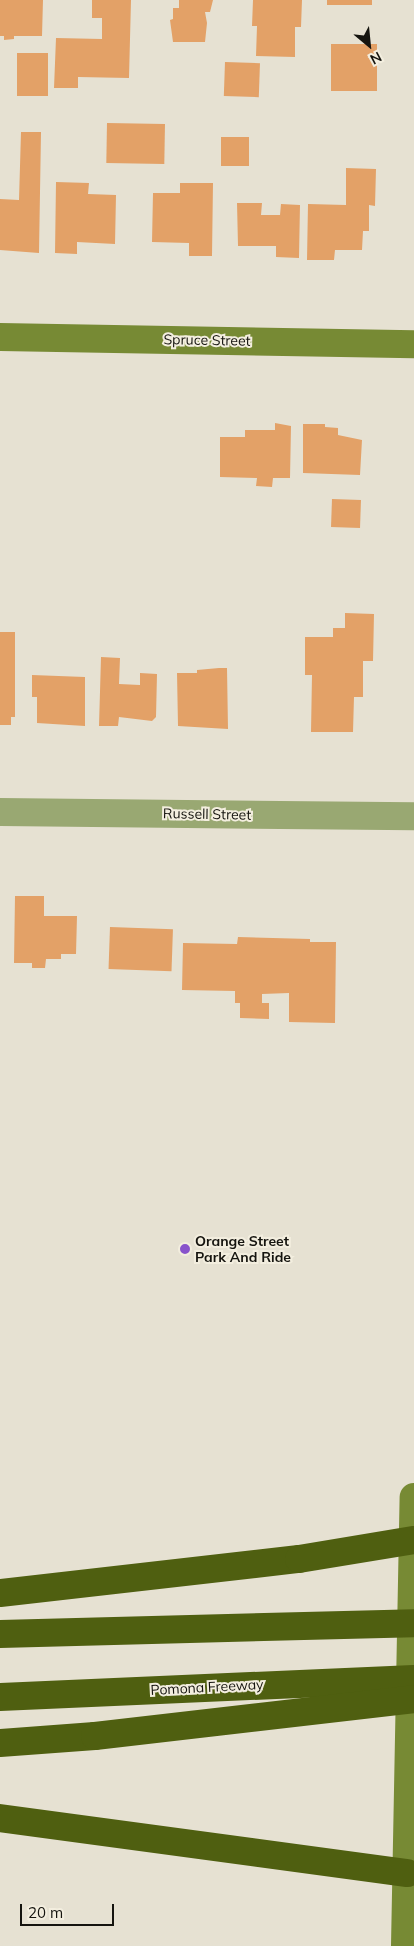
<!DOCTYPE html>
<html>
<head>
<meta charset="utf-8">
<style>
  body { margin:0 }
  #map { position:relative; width:414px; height:1946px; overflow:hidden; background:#e6e1d2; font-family:Mulish,sans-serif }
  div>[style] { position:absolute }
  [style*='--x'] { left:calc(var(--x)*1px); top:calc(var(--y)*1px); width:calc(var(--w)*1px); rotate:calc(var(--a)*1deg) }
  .building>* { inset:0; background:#e3a167; transform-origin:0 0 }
  .street>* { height:28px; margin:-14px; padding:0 14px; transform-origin:14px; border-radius:14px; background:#99a872 }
  .secondary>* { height:28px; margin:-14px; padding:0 14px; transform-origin:14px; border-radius:14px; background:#778a34 }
  .highway>* { height:28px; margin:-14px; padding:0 14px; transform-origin:14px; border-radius:14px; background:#4f5f10 }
  .dots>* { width:14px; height:14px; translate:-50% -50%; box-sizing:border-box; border:2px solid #f3eedf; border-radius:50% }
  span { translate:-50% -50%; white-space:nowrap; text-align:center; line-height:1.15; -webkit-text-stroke:4px #f3eedf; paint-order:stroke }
  .street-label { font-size:14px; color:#15140f }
  .poi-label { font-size:14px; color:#15140f; font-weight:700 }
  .left { translate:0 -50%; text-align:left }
  .north { position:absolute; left:344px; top:20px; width:50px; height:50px; -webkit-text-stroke:4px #f3eedf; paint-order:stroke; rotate:152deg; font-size:14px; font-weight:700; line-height:20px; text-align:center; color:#15140f }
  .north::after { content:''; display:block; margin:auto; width:18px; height:22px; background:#15140f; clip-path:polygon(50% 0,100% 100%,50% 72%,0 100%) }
  .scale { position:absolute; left:20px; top:1904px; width:94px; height:22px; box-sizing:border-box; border:2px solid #15140f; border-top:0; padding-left:6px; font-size:15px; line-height:18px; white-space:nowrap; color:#15140f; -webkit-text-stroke:4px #f3eedf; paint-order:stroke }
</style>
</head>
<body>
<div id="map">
  <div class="building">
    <div style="clip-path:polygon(0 0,43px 0,42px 36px,14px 36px,14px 39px,4px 40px,4px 36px,0 36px)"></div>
    <div style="clip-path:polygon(92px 0,131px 0,129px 78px,78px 77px,78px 88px,54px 88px,56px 38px,102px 39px,102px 18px,92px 18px)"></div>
    <div style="clip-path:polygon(179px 0,213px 0,210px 12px,205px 12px,207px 23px,205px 42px,173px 42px,170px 20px,173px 19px,173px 8px,179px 8px)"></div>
    <div style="clip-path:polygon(253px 0,302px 0,301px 27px,295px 27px,295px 57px,256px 56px,257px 26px,252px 26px)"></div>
    <div style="left:327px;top:0;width:45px;height:5px"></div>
    <div style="left:331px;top:44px;width:46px;height:47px"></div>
    <div style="left:17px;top:53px;width:31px;height:43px"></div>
    <div style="left:225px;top:62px;width:35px;height:34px;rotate:2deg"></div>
    <div style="left:107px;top:123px;width:58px;height:40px;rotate:1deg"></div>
    <div style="clip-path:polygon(21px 132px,41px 132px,39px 253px,0 250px,0 199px,19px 200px)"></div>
    <div style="left:221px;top:137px;width:28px;height:29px"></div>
    <div style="clip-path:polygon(346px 168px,376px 169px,375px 206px,369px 205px,369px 231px,363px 231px,362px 250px,335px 250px,334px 260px,307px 260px,308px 204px,346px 205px)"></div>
    <div style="clip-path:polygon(56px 182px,89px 183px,88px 194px,116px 195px,115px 244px,77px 242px,77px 254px,55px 253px)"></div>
    <div style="clip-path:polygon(180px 183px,213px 183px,212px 256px,189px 256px,189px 243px,152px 242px,153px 193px,180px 193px)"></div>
    <div style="clip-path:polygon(237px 203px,262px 203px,261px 215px,280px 215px,281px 204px,300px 205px,299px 258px,276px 257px,276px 246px,238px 246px)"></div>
    <div style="clip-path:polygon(275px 423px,291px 426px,290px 478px,273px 478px,272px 487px,256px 486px,257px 478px,220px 477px,220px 437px,245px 437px,245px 430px,275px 430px)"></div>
    <div style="clip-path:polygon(303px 424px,325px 424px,325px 427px,338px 428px,338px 435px,362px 440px,360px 475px,303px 473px)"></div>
    <div style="left:332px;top:499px;width:29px;height:28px;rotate:2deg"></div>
    <div style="clip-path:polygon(345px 613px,374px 614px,373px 661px,363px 661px,363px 697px,354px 697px,353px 732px,311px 732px,312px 675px,305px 675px,305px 637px,333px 637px,333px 628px,345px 628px)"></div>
    <div style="clip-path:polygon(0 632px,15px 632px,15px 717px,11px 717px,11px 725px,0 725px)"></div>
    <div style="clip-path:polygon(101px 657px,120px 658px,119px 684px,140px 685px,140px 673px,157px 674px,156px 717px,152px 721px,119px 717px,118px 726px,99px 726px)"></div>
    <div style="clip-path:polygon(219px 668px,227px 668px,228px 729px,178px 726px,177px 673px,197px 673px,197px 670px)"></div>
    <div style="clip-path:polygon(32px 675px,85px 677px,85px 726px,37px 723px,37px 697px,32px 697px)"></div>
    <div style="clip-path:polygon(15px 896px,44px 896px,44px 916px,77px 916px,76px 954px,61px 954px,61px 959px,46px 959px,45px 968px,32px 968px,32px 963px,14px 963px)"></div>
    <div style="left:110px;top:927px;width:63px;height:42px;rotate:2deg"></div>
    <div style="clip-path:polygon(238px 937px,310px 939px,310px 942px,336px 942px,335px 1023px,289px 1022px,289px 993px,262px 994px,262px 1003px,269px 1003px,269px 1019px,240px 1018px,240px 1003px,235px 1003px,235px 991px,182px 990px,183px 943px,237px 944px)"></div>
  </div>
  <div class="street">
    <div style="--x:0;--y:812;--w:414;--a:0.6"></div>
  </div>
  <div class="secondary">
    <div style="--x:0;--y:337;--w:414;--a:1"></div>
    <div style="--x:405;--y:1946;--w:449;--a:-88.9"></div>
  </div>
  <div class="highway">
    <div style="--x:0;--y:1593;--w:301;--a:-6.5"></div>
    <div style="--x:299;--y:1559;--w:117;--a:-9.4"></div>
    <div style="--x:0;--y:1634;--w:414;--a:-1.5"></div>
    <div style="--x:0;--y:1697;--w:414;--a:-2.5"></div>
    <div style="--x:0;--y:1743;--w:95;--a:-4.2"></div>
    <div style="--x:95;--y:1736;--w:321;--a:-6.6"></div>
    <div style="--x:0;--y:1818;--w:411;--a:7.7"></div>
  </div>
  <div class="dots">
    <div style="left:185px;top:1249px;background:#8853cb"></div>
  </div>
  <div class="street-label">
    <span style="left:207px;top:340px;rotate:1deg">Spruce Street</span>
    <span style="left:207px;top:814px;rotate:1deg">Russell Street</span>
    <span style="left:207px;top:1687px;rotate:-3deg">Pomona Freeway</span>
  </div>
  <div class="poi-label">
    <span class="left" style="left:195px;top:1249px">Orange Street<br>Park And Ride</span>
  </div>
  <div class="north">N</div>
  <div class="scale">20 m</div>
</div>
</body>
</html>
